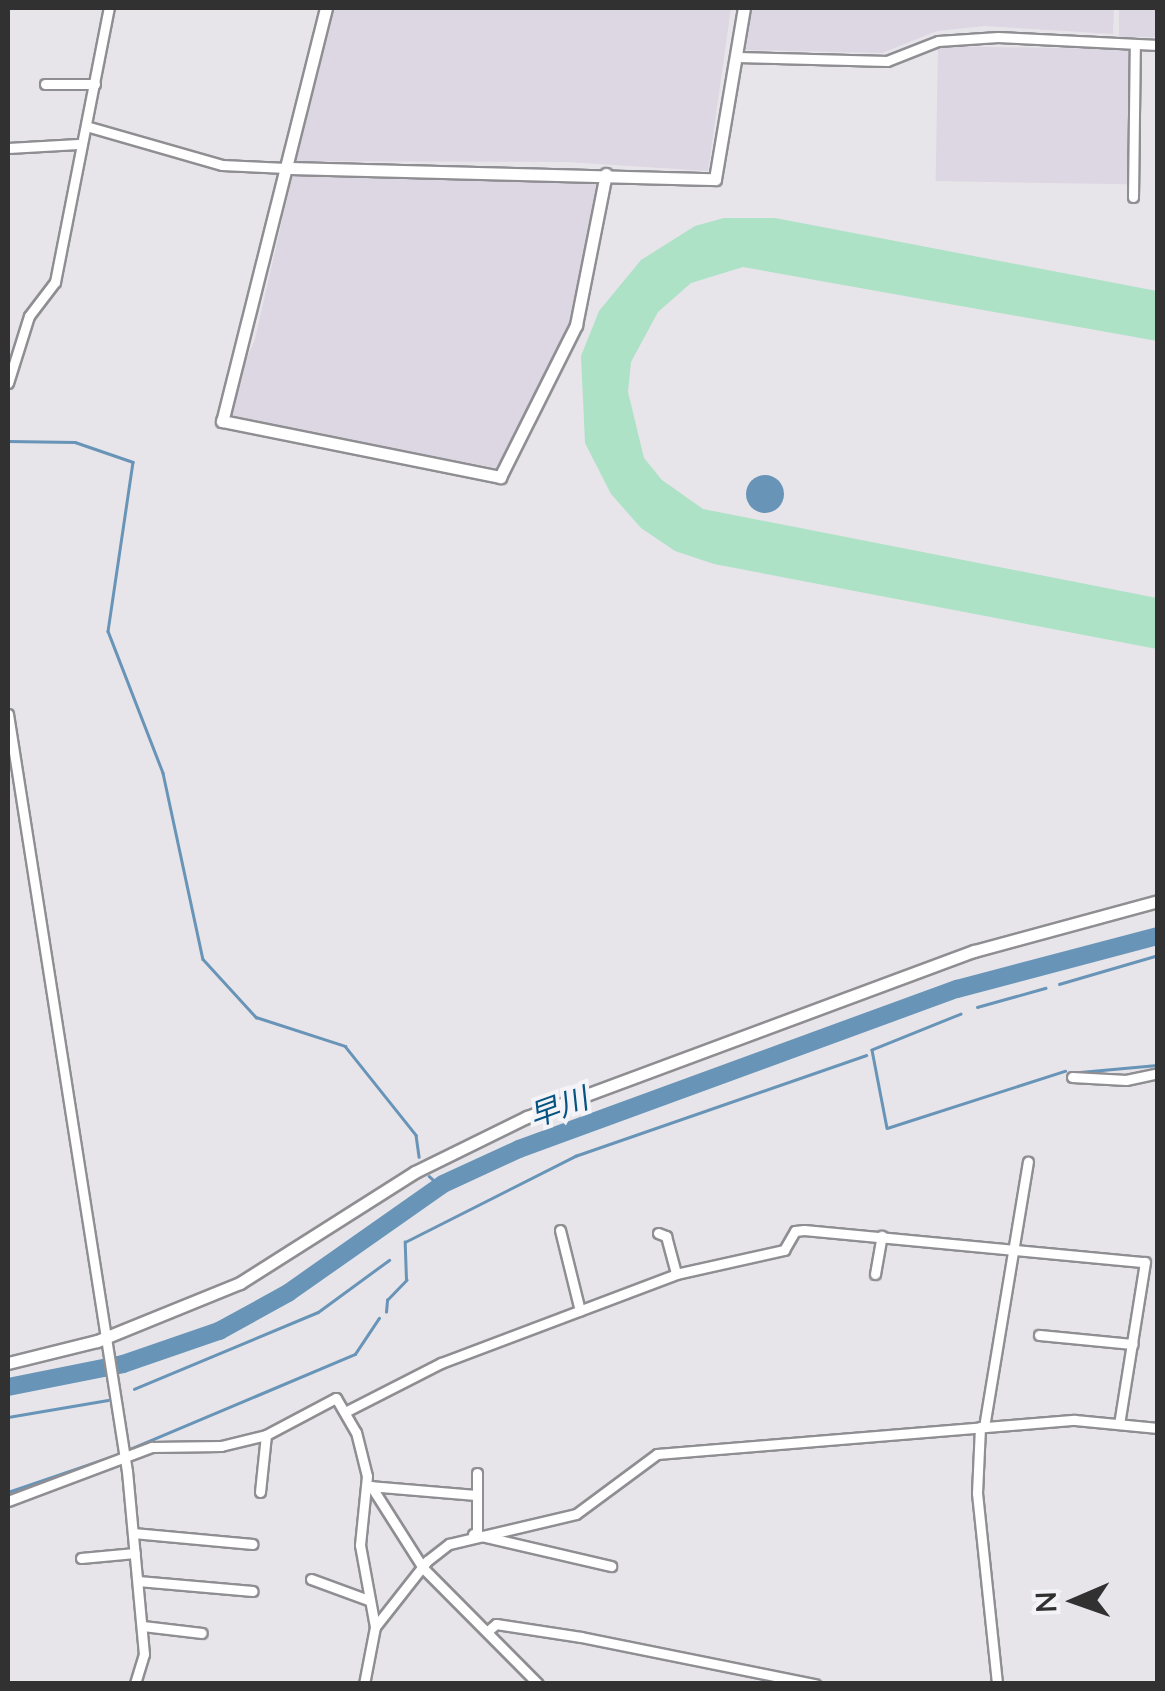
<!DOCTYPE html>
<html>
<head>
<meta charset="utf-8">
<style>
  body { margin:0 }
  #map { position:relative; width:1165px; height:1691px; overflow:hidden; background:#e7e5ea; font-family:Lato,"Noto Sans JP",sans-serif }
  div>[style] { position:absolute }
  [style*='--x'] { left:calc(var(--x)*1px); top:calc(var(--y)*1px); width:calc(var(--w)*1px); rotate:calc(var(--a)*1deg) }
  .built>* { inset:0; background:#dcd7e2; transform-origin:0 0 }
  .green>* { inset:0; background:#ade2c6 }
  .water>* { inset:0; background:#6894b7 }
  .round { border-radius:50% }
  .stream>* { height:2.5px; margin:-1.25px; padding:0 1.25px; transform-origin:1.25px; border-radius:1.25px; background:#6894b7 }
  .river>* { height:18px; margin:-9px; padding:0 9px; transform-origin:9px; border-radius:9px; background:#6894b7 }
  .roads { filter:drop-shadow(2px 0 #8f8e92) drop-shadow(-2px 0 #8f8e92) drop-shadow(0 2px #8f8e92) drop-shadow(0 -2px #8f8e92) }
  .minor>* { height:9px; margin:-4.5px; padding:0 4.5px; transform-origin:4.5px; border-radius:4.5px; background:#fff }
  .tertiary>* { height:11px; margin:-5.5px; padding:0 5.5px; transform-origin:5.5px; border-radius:5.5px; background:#fff }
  span { translate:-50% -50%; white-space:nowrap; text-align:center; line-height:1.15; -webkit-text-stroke:8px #f4f3f7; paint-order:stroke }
  .water-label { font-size:30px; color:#045381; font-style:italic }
  .frame { position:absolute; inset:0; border:10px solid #313132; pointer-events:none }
  .north { position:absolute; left:1025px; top:1551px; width:100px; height:100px; -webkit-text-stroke:8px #f4f3f7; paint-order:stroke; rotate:268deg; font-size:28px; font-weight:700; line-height:40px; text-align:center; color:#313132 }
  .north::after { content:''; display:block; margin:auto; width:35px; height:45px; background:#313132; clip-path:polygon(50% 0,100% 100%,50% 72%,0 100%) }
</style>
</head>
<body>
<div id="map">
  <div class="built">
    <div style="clip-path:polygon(335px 8px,731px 8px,708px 171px,568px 162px,296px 161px)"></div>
    <div style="clip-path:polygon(752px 8px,1114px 8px,1113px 34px,985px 26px,937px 31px,882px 53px,746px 50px)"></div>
    <div style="left:1119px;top:8px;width:38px;height:29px"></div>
    <div style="left:938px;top:46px;width:192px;height:135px;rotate:1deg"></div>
    <div style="clip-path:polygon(293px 173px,597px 180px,570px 324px,496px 468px,223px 416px,255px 339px)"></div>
  </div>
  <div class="green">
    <div style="clip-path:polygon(724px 218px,775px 218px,1157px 291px,1157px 341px,743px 267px,691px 283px,658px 312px,631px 362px,628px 392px,644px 458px,662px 480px,703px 509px,1157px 598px,1157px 649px,714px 564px,675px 551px,641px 528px,611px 494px,585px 443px,581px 356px,599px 311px,641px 260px,695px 226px)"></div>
  </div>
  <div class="water">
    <div class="round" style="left:746px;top:475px;width:38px;height:38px"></div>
  </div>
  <div class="stream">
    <div style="--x:8;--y:441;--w:67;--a:0.9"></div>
    <div style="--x:75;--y:442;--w:61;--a:19"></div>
    <div style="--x:133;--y:462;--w:171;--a:98.4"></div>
    <div style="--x:108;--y:631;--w:152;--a:68.8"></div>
    <div style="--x:163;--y:773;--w:190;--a:77.9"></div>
    <div style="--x:203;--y:959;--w:79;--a:47.6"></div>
    <div style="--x:256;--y:1017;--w:94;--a:18"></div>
    <div style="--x:345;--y:1046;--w:114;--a:51.4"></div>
    <div style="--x:416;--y:1135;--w:22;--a:82"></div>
    <div style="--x:1059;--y:984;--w:103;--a:-16.3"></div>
    <div style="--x:977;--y:1007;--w:71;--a:-15.6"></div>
    <div style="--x:961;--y:1014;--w:96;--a:158"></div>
    <div style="--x:872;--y:1050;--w:79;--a:79.1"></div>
    <div style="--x:887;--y:1128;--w:187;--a:-17.8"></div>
    <div style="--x:1080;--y:1072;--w:77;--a:-5.2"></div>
    <div style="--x:429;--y:1176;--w:15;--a:42"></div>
    <div style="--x:386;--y:1312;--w:12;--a:-85"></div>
    <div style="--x:387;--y:1300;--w:28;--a:-46"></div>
    <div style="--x:406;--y:1280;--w:38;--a:-92"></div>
    <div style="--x:405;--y:1242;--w:191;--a:-26.8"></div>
    <div style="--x:575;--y:1156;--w:308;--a:-19.1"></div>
    <div style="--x:134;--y:1389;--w:199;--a:-22.7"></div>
    <div style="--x:318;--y:1312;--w:88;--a:-36.2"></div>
    <div style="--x:8;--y:1417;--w:101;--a:-9.6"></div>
    <div style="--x:130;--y:1449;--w:244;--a:-22.9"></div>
    <div style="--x:355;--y:1354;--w:43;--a:-56.3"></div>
    <div style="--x:8;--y:1492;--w:114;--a:-18.9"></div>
  </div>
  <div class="river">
    <div style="--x:8;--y:1387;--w:117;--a:-11.3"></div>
    <div style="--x:123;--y:1364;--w:102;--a:-19"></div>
    <div style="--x:219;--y:1331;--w:79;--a:-28.8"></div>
    <div style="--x:288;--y:1293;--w:189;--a:-35.1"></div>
    <div style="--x:443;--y:1184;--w:84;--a:-24.7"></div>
    <div style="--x:519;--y:1149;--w:466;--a:-20.1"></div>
    <div style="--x:957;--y:989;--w:208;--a:-14.8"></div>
  </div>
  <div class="roads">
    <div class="minor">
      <div style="--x:738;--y:57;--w:149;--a:1.5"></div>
      <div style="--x:887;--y:61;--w:55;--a:-21.4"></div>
      <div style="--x:938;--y:41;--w:60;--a:-3.8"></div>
      <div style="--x:998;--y:37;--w:160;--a:2.9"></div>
      <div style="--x:45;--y:84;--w:50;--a:0"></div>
      <div style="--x:86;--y:126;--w:141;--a:16"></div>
      <div style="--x:222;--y:165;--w:64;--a:2.7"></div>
      <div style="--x:8;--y:148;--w:70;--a:-3.3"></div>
      <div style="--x:1133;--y:197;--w:153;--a:-89.3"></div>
      <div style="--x:8;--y:383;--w:70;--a:-72.6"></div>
      <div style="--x:29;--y:316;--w:43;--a:-52.6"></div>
      <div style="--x:55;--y:282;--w:279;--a:-78.9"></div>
      <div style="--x:8;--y:714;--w:766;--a:81.07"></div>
      <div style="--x:127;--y:1471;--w:184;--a:84.7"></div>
      <div style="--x:144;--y:1654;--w:31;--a:107"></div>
      <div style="--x:1072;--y:1077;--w:54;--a:3.2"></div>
      <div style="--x:1126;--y:1080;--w:33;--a:-12"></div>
      <div style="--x:560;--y:1230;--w:83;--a:76.1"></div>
      <div style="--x:658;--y:1233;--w:9;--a:21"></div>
      <div style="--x:666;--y:1236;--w:39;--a:75"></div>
      <div style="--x:875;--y:1274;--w:39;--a:-80"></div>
      <div style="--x:1039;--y:1335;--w:94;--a:5.5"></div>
      <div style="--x:347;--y:1411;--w:106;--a:-27.1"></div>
      <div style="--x:441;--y:1363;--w:251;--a:-20.7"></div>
      <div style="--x:676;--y:1274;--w:111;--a:-12.5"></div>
      <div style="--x:784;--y:1250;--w:22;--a:-60"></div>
      <div style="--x:795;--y:1231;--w:9;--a:-6"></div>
      <div style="--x:804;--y:1230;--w:342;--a:5.4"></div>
      <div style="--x:1145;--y:1262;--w:164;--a:99.1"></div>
      <div style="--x:980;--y:1427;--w:66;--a:92.6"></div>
      <div style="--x:977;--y:1493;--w:192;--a:84"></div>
      <div style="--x:984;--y:1427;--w:269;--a:-80.6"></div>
      <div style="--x:369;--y:1486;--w:107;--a:4.8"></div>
      <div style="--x:371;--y:1486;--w:97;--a:57.6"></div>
      <div style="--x:423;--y:1568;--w:163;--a:45.2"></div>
      <div style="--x:260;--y:1492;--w:57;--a:-84"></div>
      <div style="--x:8;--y:1501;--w:154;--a:-20.6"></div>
      <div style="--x:152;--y:1447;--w:69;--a:-0.8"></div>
      <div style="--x:221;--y:1446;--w:46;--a:-13.7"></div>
      <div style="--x:266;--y:1435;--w:79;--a:-27.9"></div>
      <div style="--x:336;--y:1398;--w:39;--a:60"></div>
      <div style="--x:356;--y:1432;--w:45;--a:76"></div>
      <div style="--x:367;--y:1476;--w:69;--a:95.8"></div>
      <div style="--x:360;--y:1545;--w:83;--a:79.6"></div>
      <div style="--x:375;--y:1627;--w:58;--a:100.9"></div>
      <div style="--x:133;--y:1533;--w:120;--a:5.3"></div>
      <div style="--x:473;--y:1534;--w:142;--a:13.1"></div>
      <div style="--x:477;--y:1534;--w:61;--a:-90"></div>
      <div style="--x:81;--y:1558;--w:54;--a:-5.3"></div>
      <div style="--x:311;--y:1579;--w:61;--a:20.2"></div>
      <div style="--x:138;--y:1581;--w:115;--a:5"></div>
      <div style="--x:143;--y:1626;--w:59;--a:6.8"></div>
      <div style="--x:375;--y:1627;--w:84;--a:-51.8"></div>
      <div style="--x:427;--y:1561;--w:28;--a:-38"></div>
      <div style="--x:449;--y:1544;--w:130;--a:-13.3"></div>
      <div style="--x:576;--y:1514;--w:101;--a:-36.5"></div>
      <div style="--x:657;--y:1454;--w:419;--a:-4.7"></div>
      <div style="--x:1075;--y:1420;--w:83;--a:5.5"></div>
      <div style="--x:489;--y:1630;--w:9;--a:-41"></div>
      <div style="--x:496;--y:1624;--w:86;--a:8.7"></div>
      <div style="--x:581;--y:1637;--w:239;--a:11.4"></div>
    </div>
    <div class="tertiary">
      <div style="--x:326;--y:8;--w:426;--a:104.1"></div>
      <div style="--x:222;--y:421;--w:284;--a:11.4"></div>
      <div style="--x:500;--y:477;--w:170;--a:-63.4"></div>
      <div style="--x:576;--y:325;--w:154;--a:-78.8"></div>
      <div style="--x:286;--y:168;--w:429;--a:1.5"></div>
      <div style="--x:715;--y:179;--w:173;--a:-80.4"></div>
      <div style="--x:8;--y:1363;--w:92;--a:-13.9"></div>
      <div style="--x:97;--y:1341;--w:154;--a:-22.1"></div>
      <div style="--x:240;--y:1283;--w:207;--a:-32.4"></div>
      <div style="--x:415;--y:1172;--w:125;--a:-26.2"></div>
      <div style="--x:527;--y:1117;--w:477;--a:-20.4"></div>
      <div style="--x:974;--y:951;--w:191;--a:-15.2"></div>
    </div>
  </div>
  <div class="water-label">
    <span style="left:558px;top:1106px;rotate:-20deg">早川</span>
  </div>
  <div class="frame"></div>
  <div class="north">N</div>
</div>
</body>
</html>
